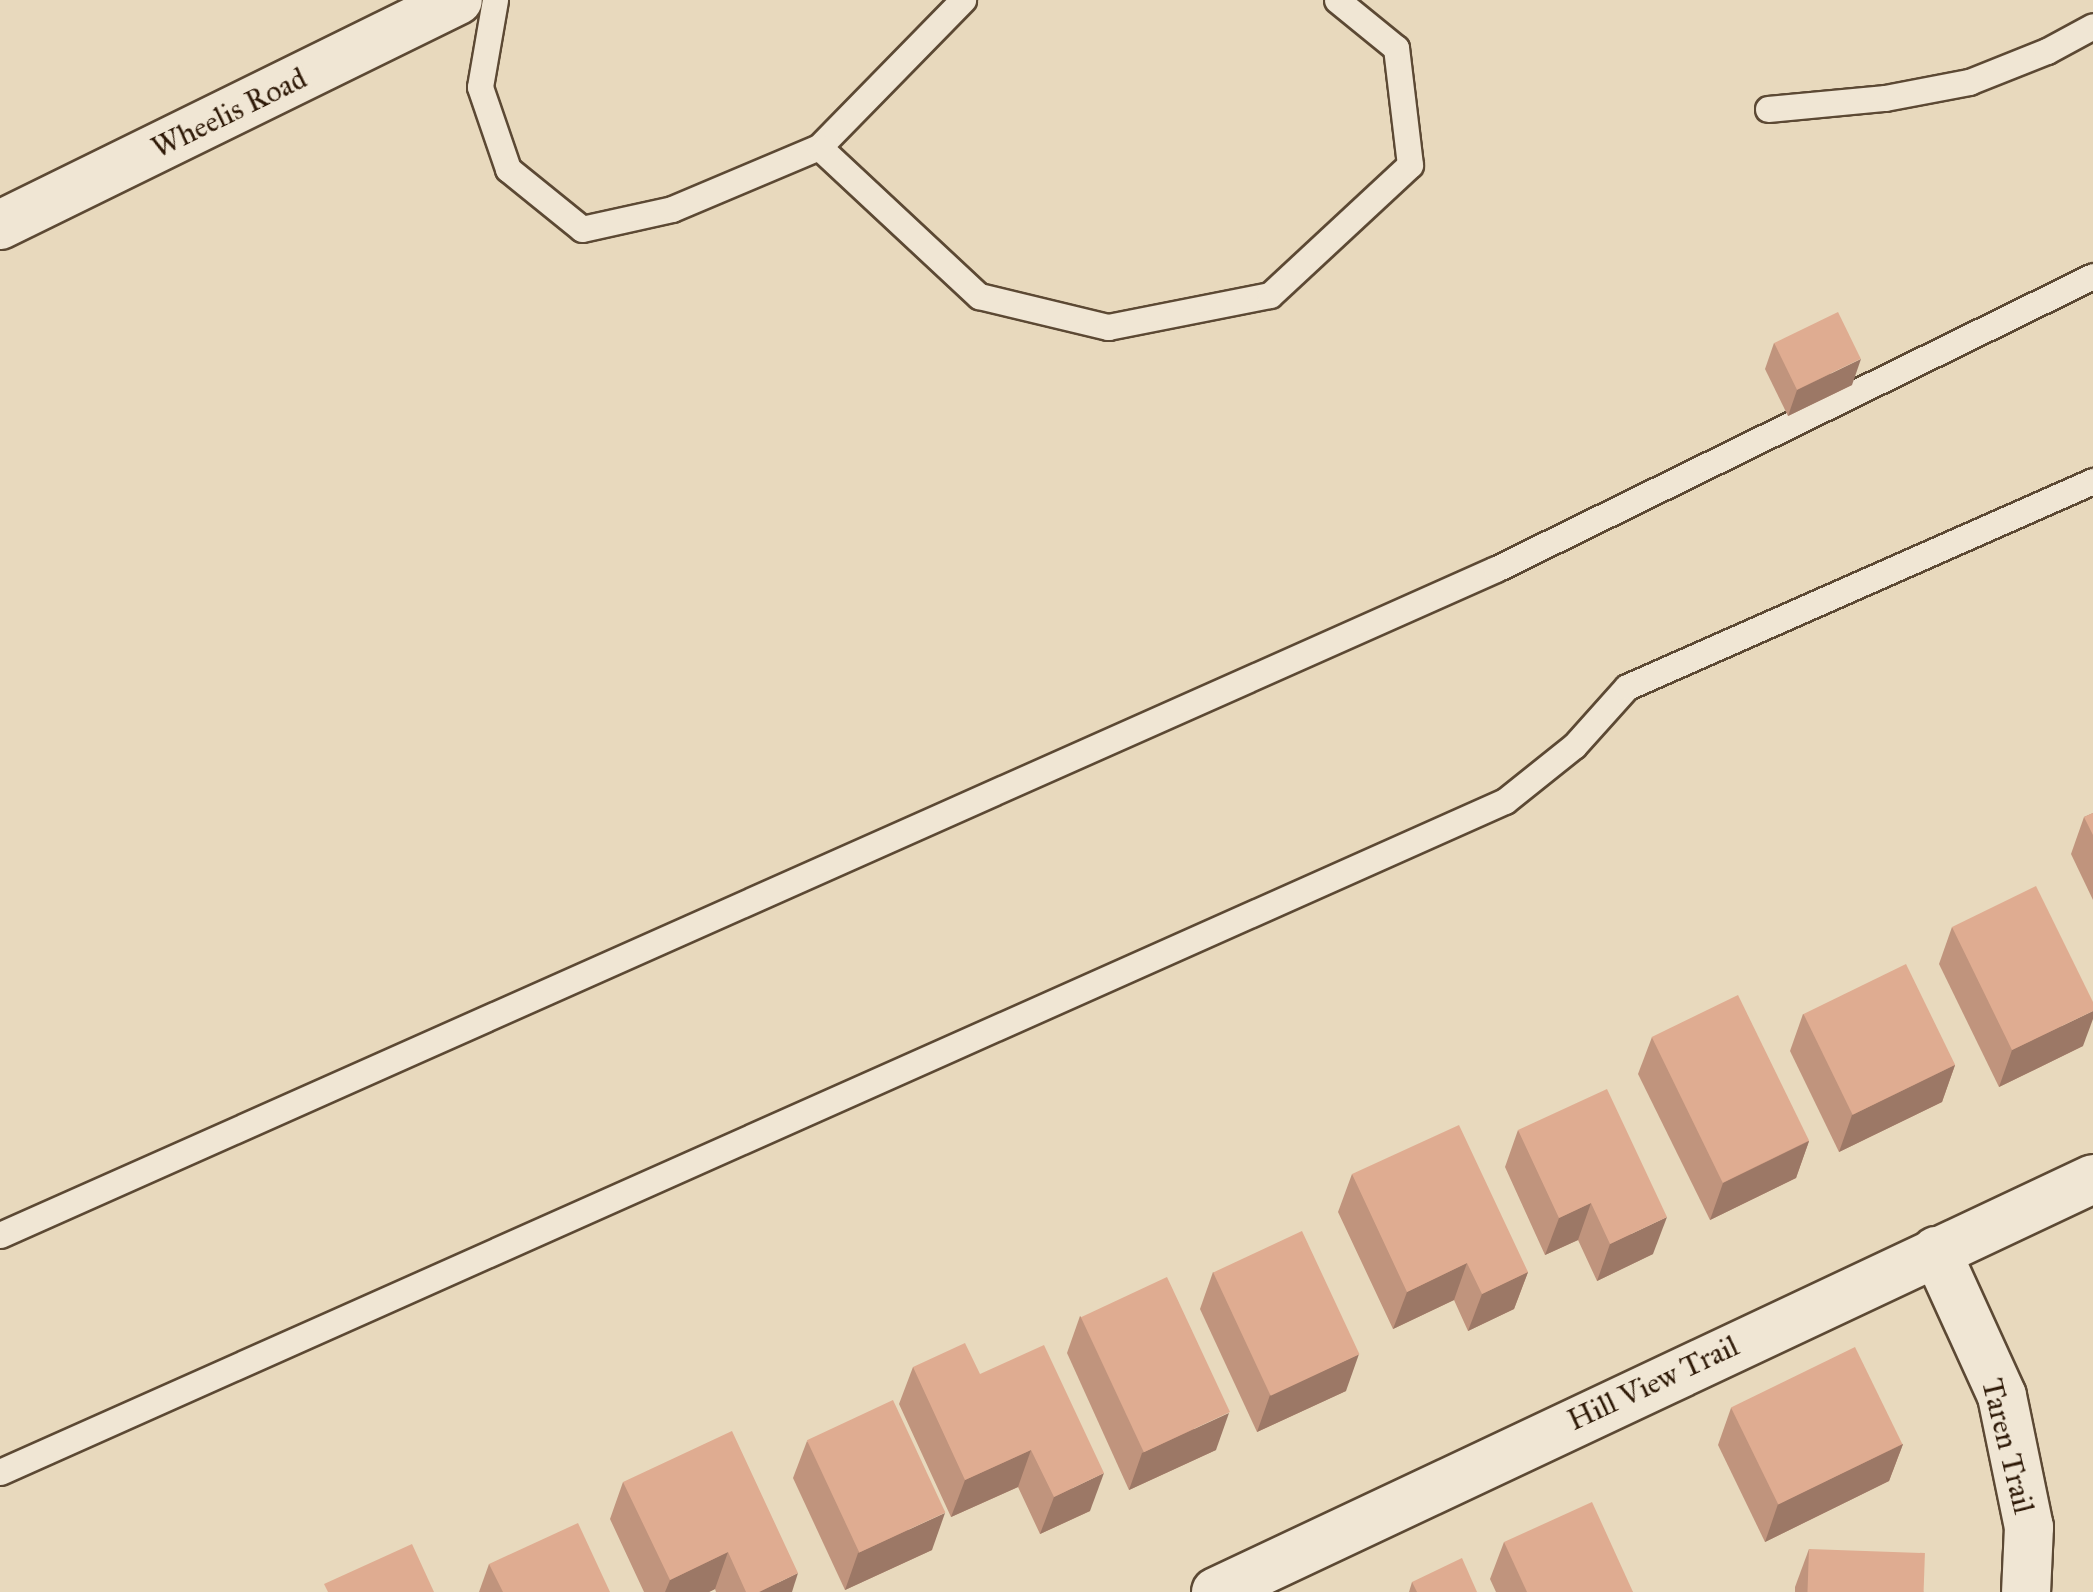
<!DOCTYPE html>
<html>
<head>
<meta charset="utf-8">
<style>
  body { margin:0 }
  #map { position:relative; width:2093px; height:1592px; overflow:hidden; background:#e8d9bd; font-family:"IM FELL Great Primer",serif }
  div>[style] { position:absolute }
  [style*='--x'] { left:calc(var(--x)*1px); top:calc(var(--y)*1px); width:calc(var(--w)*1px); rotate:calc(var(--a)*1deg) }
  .roads { filter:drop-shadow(2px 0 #5c4934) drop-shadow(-2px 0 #5c4934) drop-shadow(0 2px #5c4934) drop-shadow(0 -2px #5c4934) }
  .lane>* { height:25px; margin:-12.5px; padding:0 12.5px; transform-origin:12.5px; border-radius:12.5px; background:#f0e6d4 }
  .street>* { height:48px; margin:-24px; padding:0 24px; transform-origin:24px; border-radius:24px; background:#f0e6d4 }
  .wall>* { inset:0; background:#c0947d }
  .shaded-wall>* { inset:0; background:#9c7866 }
  .building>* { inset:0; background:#dfac91; transform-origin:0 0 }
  span { translate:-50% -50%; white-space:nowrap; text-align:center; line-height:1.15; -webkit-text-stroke:8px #f0e6d4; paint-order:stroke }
  .street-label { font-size:30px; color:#2e1907 }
</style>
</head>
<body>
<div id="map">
  <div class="roads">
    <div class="lane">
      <div style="--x:495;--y:0;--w:88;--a:99.8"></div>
      <div style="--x:480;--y:87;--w:87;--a:71.1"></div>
      <div style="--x:508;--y:169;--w:95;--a:39"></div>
      <div style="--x:582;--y:229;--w:92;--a:-12.5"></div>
      <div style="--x:672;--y:209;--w:160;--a:-22.9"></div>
      <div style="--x:819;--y:147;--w:206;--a:-45.6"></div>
      <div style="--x:1768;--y:109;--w:118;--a:-5.4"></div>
      <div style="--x:1885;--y:98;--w:86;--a:-10.8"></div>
      <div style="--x:1969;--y:82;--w:84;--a:-21.7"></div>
      <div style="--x:2047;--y:51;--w:52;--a:-28.5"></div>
      <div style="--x:819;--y:147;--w:219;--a:43"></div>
      <div style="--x:979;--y:296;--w:133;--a:13.5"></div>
      <div style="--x:1108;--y:327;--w:165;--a:-11.2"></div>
      <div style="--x:1270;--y:295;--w:191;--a:-42.9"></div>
      <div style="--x:1410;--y:165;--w:118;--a:-96.8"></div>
      <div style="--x:1396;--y:48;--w:76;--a:-140.9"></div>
      <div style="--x:0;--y:1235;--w:1638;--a:-24"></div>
      <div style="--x:1496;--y:569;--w:665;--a:-26.14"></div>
      <div style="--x:0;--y:1472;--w:1648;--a:-24.03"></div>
      <div style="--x:1505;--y:801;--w:88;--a:-38.6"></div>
      <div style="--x:1574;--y:746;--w:79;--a:-48.1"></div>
      <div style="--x:1627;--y:687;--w:510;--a:-23.85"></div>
    </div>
    <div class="street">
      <div style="--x:0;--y:225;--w:510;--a:-26.16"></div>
      <div style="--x:1936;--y:1251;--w:159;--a:65.5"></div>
      <div style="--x:2002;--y:1396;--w:134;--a:78.4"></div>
      <div style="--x:2029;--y:1527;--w:65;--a:92.6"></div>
      <div style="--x:1216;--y:1592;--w:969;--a:-25.22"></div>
    </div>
  </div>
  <div class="wall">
    <div style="clip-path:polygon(1774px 343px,1852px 385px,1788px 416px,1765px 369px)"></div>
    <div style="clip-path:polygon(2093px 813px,2093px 900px,2071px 854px,2084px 817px)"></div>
    <div style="clip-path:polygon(1952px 927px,2083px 1046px,1999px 1087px,1939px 964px)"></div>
    <div style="clip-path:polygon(1803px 1014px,1955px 1065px,1942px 1102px,1839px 1152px,1790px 1051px)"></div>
    <div style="clip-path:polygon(1652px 1037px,1809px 1141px,1796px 1178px,1710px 1220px,1638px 1074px)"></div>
    <div style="clip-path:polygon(1518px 1130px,1653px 1254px,1597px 1281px,1578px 1240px,1545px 1255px,1505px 1167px)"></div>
    <div style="clip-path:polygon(1352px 1174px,1528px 1272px,1514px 1309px,1468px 1331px,1454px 1300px,1393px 1329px,1338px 1212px)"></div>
    <div style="clip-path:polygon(1213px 1272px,1346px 1391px,1257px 1432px,1200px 1309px)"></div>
    <div style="clip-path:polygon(1080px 1316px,1216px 1450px,1129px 1490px,1067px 1353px)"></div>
    <div style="clip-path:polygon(913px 1367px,980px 1374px,1090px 1511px,1040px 1534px,1018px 1487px,951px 1517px,899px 1404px)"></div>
    <div style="clip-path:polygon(1731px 1408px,1903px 1444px,1889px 1481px,1765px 1542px,1718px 1445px)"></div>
    <div style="clip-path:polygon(807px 1441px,932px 1550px,845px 1590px,793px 1478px)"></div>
    <div style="clip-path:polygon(623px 1482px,792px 1592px,716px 1592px,715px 1589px,709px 1592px,644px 1592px,610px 1519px)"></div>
    <div style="clip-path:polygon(1504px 1542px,1633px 1592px,1496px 1592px,1490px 1579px)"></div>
    <div style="clip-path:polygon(1809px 1549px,1924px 1592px,1795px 1592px,1795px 1587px)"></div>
    <div style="clip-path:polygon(489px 1564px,610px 1592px,479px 1592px)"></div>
    <div style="clip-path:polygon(1412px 1582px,1477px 1592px,1409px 1592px)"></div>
  </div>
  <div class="shaded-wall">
    <div style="clip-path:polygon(1861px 359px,1852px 385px,1788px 416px,1797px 390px)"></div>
    <div style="clip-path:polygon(2093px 1011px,2093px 1019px,2083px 1046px,1999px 1087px,2012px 1050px)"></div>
    <div style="clip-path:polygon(1955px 1065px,1942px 1102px,1839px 1152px,1852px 1115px)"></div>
    <div style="clip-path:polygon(1809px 1141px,1796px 1178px,1710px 1220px,1723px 1183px)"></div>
    <div style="clip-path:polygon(1591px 1203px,1578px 1240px,1545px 1255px,1559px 1218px)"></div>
    <div style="clip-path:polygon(1667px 1217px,1653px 1254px,1597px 1281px,1610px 1244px)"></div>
    <div style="clip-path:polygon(1467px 1263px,1454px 1300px,1393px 1329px,1407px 1292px)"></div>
    <div style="clip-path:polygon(1528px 1272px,1514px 1309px,1468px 1331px,1482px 1294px)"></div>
    <div style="clip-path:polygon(1359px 1354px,1346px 1391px,1257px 1432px,1270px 1395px)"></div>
    <div style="clip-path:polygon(1229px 1413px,1216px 1450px,1129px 1490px,1142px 1453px)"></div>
    <div style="clip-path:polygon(1903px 1444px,1889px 1481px,1765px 1542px,1778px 1504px)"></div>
    <div style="clip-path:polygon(1031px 1450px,1018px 1487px,951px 1517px,965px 1480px)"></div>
    <div style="clip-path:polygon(1104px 1473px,1090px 1511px,1040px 1534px,1054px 1497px)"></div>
    <div style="clip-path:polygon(945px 1513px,932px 1550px,845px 1590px,858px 1553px)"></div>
    <div style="clip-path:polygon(728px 1552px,715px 1589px,709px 1592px,665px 1592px,670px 1580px)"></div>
    <div style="clip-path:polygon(798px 1573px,792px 1592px,759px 1592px)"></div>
  </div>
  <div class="building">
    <div style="left:1838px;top:312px;width:52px;height:71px;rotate:64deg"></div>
    <div style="clip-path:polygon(2093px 813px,2093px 835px,2084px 817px)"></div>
    <div style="clip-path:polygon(2036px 886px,2093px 1002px,2093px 1011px,2012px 1050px,1952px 927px)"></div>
    <div style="left:1906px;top:964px;width:112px;height:114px;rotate:64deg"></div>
    <div style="left:1738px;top:995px;width:162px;height:96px;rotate:64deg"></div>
    <div style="clip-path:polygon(1607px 1089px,1667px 1217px,1610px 1244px,1591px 1203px,1559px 1218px,1518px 1130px)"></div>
    <div style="clip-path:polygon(1459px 1125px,1528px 1272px,1482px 1294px,1467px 1263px,1407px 1292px,1352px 1174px)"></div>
    <div style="left:1302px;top:1231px;width:136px;height:98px;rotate:65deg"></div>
    <div style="left:1167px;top:1277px;width:149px;height:95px;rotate:65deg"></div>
    <div style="clip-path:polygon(965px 1343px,980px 1374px,1044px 1345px,1104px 1473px,1054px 1497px,1031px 1450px,965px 1480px,913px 1367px)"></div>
    <div style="left:1855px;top:1347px;width:108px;height:138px;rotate:64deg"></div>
    <div style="left:893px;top:1400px;width:124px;height:95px;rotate:65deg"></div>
    <div style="clip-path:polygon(732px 1431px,798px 1573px,759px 1592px,746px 1592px,728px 1552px,670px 1580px,623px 1482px)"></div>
    <div style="clip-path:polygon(1592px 1502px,1633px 1592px,1527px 1592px,1504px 1542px)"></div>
    <div style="clip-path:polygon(578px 1523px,610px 1592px,503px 1592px,489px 1564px)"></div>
    <div style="clip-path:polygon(412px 1544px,434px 1592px,328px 1592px,324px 1584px)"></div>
    <div style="left:1809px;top:1549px;width:116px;height:43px;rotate:2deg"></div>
    <div style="clip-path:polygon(1462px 1558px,1477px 1592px,1417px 1592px,1412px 1582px)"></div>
  </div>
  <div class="street-label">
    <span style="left:229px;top:113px;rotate:-26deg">Wheelis Road</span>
    <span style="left:1653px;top:1383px;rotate:-25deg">Hill View Trail</span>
    <span style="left:2008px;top:1446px;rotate:76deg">Taren Trail</span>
  </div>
</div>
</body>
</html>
